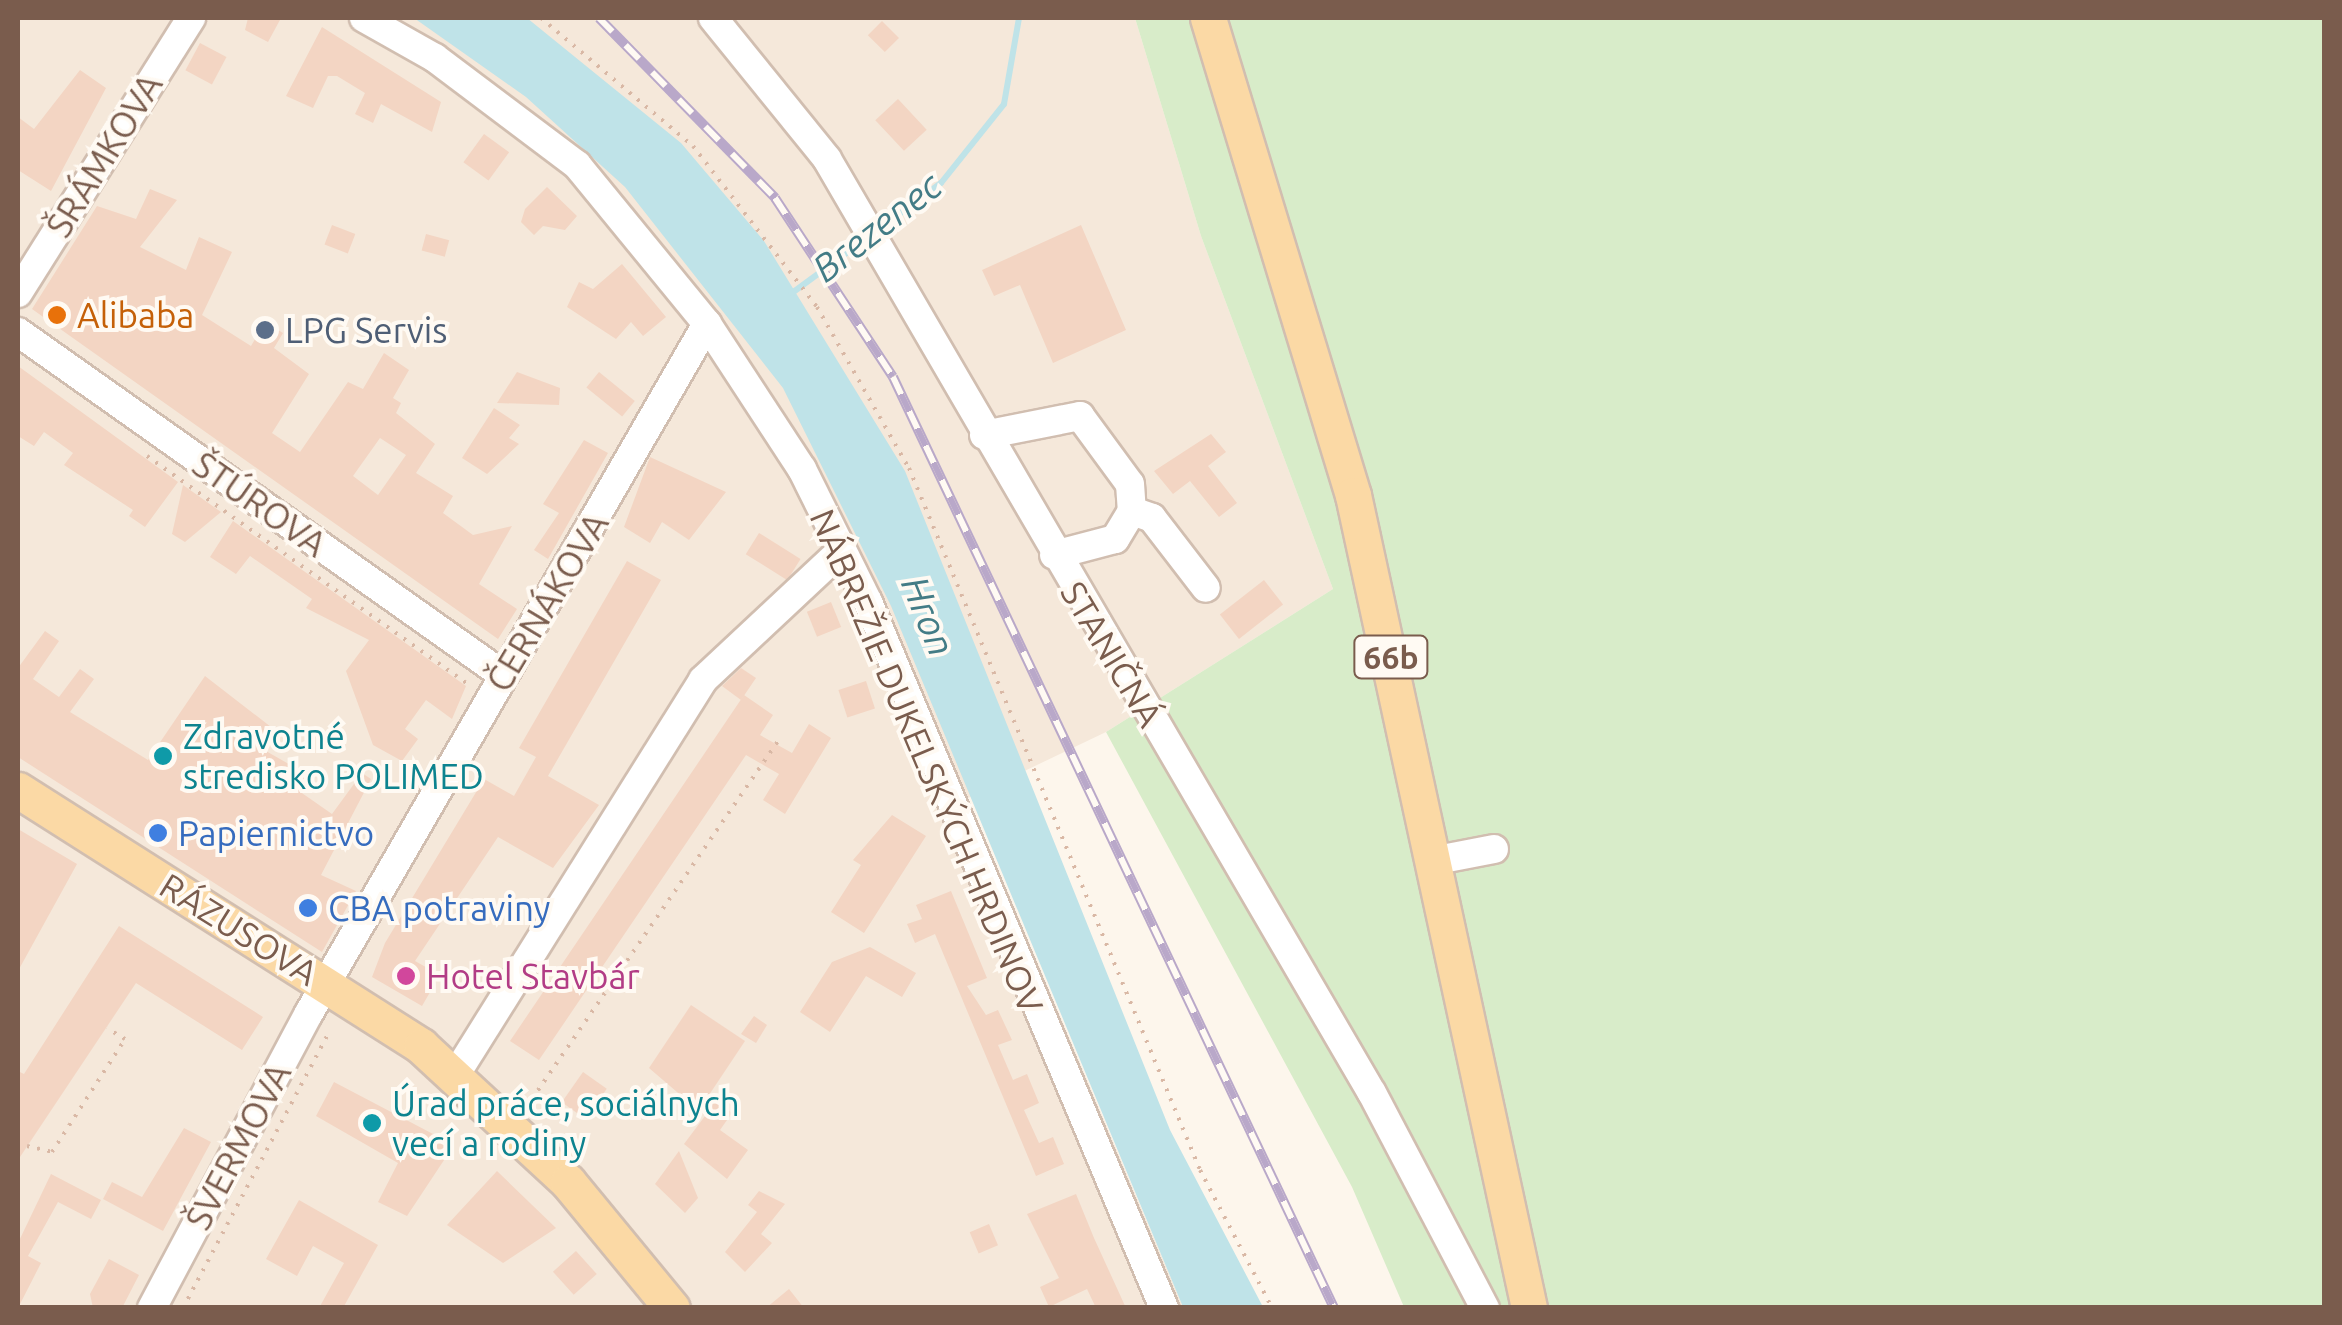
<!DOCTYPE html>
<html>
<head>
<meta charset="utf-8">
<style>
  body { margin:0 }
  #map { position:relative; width:2342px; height:1325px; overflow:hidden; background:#fdf6ec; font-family:Ubuntu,sans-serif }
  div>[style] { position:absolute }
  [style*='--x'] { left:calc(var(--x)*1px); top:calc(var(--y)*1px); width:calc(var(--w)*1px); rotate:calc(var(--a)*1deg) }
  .residential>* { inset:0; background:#f5e8da }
  .green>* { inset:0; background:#d8ecc9 }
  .water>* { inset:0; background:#bfe3e8 }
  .stream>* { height:6px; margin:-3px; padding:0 3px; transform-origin:3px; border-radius:3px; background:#bfe3e8 }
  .building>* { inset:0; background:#f3d5c3; transform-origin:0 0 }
  .path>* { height:4px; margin-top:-2px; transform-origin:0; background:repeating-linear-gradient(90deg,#d9b8a5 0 2.5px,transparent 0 10.5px) }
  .roads { filter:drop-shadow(2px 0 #d1beb0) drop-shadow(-2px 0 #d1beb0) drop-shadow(0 2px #d1beb0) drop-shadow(0 -2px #d1beb0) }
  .minor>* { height:28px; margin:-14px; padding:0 14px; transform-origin:14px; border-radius:14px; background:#fff }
  .major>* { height:35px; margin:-17.5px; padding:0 17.5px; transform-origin:17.5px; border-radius:17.5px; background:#fbd9a5 }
  .rail>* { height:10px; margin-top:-5px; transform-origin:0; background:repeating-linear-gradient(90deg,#fffaf3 0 19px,#b9a8c9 0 38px); box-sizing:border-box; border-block:2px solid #b9a8c9 }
  .dots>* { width:28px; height:28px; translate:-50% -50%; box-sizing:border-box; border:5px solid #fffaf3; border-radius:50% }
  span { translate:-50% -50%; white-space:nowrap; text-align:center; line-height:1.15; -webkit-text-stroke:8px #fffaf3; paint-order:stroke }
  .shield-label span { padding:2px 8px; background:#fffaf3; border:2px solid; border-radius:8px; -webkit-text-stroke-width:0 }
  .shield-label { font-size:32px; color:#7a5c4d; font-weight:700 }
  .street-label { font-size:35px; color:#7a5c4d }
  .food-label { font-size:35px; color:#c56008 }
  .left { translate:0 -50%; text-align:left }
  .service-label { font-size:35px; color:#4e5e75 }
  .culture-label { font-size:35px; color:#0d838f }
  .shop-label { font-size:35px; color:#366cbe }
  .hotel-label { font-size:35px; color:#b23c85 }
  .water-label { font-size:38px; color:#437c86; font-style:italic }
  .frame { position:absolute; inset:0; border:20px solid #7a5c4d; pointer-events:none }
</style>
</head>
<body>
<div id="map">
  <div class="residential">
    <div style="clip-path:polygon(18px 18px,1135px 18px,1201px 236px,1333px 589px,1106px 732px,968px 798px,1183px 1307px,18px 1307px)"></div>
  </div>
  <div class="green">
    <div style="clip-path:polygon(1135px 18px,2324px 18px,2324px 1307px,1404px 1307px,1352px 1187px,1106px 732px,1333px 589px,1201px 236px)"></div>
  </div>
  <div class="water">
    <div style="clip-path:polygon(414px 18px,527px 18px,681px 143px,764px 241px,905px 471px,1170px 1130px,1263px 1307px,1183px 1307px,891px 606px,783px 388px,625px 187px,526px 97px)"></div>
  </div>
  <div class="stream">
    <div style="--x:877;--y:231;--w:80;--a:-36.9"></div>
    <div style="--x:941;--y:183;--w:101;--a:-51.4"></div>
    <div style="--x:1004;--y:104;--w:87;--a:-80.1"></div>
    <div style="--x:792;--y:293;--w:93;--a:-36.3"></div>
  </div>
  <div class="building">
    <div style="clip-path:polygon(248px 18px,281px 18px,268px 42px,245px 30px)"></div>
    <div style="left:882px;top:21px;width:24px;height:20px;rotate:45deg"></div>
    <div style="clip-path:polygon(322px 27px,441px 102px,432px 132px,381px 104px,373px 123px,355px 114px,365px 93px,337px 76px,328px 76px,313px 108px,286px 96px)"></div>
    <div style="left:200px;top:43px;width:30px;height:31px;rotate:28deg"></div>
    <div style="clip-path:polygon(80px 70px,106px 88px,51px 191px,18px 170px,18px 117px,34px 129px)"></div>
    <div style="left:898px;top:99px;width:42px;height:31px;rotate:47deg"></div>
    <div style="left:484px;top:134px;width:31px;height:35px;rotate:36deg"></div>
    <div style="clip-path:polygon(547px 187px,577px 216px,565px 230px,543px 226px,534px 235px,521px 222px,525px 209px)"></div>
    <div style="clip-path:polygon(evenodd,150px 189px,177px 200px,140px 247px,186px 270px,199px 237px,232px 252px,202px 315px,251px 346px,265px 322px,283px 333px,274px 348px,309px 374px,272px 433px,300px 452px,348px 382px,363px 389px,384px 353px,409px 370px,393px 398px,401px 403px,396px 413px,435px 444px,416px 473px,453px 496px,443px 513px,473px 535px,512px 526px,479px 584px,517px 609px,498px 639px,32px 309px,97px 206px,136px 219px,150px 189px,380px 438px,406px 455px,378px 495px,353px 476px,380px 438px)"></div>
    <div style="left:332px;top:225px;width:25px;height:21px;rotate:21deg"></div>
    <div style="clip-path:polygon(1081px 225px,1126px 330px,1053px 363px,1020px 285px,994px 296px,982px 270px)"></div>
    <div style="left:426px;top:234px;width:24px;height:17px;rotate:15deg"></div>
    <div style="clip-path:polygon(622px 264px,666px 317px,643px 336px,631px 322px,616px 339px,567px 307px,579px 282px,593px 289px)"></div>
    <div style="clip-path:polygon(18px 366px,178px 482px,145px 527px,129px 516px,133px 510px,64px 465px,73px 453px,44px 432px,34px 446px,18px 436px)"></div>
    <div style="clip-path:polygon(517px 372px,560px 388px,559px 405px,497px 403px)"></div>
    <div style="left:599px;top:372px;width:46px;height:20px;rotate:39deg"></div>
    <div style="clip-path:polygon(494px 408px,520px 425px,509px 438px,519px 444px,487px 474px,462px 458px)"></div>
    <div style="clip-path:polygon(1211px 434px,1226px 452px,1208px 466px,1237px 503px,1219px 517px,1190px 481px,1173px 494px,1154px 471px)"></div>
    <div style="clip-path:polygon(584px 440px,608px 453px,548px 559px,534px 550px,559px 513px,543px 504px)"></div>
    <div style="clip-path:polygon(650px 457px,726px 492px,689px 540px,662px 522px,650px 543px,624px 527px)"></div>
    <div style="clip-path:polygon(183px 485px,221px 512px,185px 542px,172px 534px)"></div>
    <div style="clip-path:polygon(233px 521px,466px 686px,452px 719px,426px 700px,405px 729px,418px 739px,402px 761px,373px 745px,346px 671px,369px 640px,306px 608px,312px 599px,250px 556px,236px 574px,210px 557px)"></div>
    <div style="left:759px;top:533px;width:49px;height:25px;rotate:32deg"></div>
    <div style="clip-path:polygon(627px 561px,661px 580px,548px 776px,599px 805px,553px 868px,498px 837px,415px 961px,440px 975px,422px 1006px,372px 977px,385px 943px,484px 779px,514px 796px,536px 757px,519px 748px)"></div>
    <div style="left:1264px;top:580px;width:31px;height:56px;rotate:52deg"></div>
    <div style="left:831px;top:602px;width:27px;height:26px;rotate:68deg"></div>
    <div style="clip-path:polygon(45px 631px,59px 641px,33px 679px,59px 697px,80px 669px,94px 679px,70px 712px,148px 760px,205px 676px,271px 727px,257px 746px,310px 776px,299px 791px,332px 814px,362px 773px,371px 779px,321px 875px,356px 891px,322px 952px,18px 757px,18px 668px)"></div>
    <div style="clip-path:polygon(741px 668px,756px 678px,741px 700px,722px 686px)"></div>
    <div style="left:866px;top:681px;width:29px;height:29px;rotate:72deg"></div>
    <div style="clip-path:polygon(744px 695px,773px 715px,760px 735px,792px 753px,809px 724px,831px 738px,785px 814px,763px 800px,779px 774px,746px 755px,539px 1060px,510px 1041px)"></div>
    <div style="clip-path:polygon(892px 815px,926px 836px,864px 933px,831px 912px,861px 865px,853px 860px)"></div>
    <div style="clip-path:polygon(18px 829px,77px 864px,18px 971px)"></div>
    <div style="clip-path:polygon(951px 891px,987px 978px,967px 986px,986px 1015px,998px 1010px,1012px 1040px,998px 1045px,1013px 1080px,1027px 1074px,1039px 1103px,1024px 1110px,1039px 1143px,1053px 1137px,1064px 1164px,1036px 1176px,935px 934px,915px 943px,907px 924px,922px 919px,916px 905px)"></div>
    <div style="clip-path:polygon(119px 926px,263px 1017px,242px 1050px,136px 983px,18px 1160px,18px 1071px,24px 1074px)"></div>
    <div style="clip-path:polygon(870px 947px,916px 973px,902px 997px,866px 976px,830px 1032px,800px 1012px,832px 962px)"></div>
    <div style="clip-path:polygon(691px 1005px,745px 1041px,709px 1095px,732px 1113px,720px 1130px,748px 1150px,727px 1179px,684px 1144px,705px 1116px,649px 1068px)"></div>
    <div style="clip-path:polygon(754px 1016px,767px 1025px,756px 1043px,741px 1034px)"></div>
    <div style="left:583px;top:1072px;width:29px;height:37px;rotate:35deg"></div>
    <div style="clip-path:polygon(334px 1082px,454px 1145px,407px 1216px,378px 1202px,398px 1163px,316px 1116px)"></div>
    <div style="clip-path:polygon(184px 1128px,211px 1142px,163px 1231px,103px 1199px,112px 1182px,142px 1197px)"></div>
    <div style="clip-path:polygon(679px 1151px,698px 1198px,685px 1213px,655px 1184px)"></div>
    <div style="clip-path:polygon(497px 1171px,556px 1228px,503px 1263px,447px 1225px)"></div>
    <div style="clip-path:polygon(51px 1174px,101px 1200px,91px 1219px,58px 1202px,28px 1256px,41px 1263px,18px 1308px,18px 1243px)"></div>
    <div style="clip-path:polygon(759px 1191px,785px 1204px,761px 1234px,772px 1243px,745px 1272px,725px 1252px,757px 1212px,748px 1205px)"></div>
    <div style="clip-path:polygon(1076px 1194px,1094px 1238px,1126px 1308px,1096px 1308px,1087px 1289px,1049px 1307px,1040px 1287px,1059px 1278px,1027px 1214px)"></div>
    <div style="clip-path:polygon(299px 1200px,378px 1245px,343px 1308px,319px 1308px,344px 1263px,313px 1246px,297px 1276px,266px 1259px)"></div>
    <div style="left:989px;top:1224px;width:23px;height:21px;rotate:67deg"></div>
    <div style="left:576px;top:1251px;width:31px;height:31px;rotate:48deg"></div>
    <div style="clip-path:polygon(109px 1259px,139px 1275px,122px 1308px,93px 1308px,90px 1294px)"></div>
    <div style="clip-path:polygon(789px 1289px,804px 1308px,766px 1308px)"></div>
  </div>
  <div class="path">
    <div style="--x:541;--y:18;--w:199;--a:40.1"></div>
    <div style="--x:693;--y:146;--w:203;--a:52.4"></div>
    <div style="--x:817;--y:307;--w:185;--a:60.3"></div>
    <div style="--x:909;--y:468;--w:760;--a:67.48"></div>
    <div style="--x:1200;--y:1170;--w:156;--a:62.4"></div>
    <div style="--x:147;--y:456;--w:395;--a:35.4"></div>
    <div style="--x:532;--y:1099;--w:434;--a:-55.5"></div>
    <div style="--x:27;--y:1146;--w:26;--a:13"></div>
    <div style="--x:52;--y:1152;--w:135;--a:-57.1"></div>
    <div style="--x:125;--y:1039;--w:21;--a:-149"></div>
    <div style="--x:183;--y:1308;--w:312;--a:-62.1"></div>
  </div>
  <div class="roads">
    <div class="minor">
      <div style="--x:364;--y:18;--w:81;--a:29.4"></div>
      <div style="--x:435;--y:58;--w:178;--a:37"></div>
      <div style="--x:577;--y:165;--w:205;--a:50.7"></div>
      <div style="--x:707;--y:324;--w:173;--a:56.8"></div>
      <div style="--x:802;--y:469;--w:148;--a:63.6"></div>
      <div style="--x:868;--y:602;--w:766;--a:67.25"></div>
      <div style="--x:713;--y:18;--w:181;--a:51"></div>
      <div style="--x:827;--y:159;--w:1081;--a:59.74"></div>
      <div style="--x:1372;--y:1093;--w:243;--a:62.3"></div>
      <div style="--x:18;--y:293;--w:325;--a:-57.8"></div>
      <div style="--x:18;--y:332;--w:594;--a:35.27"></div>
      <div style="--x:984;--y:435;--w:98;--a:-11.2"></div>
      <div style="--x:1080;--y:416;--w:84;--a:53.7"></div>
      <div style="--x:1130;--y:484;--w:27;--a:86"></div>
      <div style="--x:1132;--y:511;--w:33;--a:121"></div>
      <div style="--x:1115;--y:539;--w:63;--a:165.3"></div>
      <div style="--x:1132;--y:511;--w:21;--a:19"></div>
      <div style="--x:1152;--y:518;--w:88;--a:52.4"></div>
      <div style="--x:1437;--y:860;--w:58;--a:-10.9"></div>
      <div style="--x:456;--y:1074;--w:465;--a:-57.9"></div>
      <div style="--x:703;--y:680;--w:190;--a:-43.1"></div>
      <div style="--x:152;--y:1308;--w:334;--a:-62"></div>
      <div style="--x:309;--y:1013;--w:796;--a:-59.99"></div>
    </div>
    <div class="major">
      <div style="--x:1208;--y:18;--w:499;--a:73.1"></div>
      <div style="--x:1353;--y:495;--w:832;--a:77.78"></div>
      <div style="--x:18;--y:790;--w:477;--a:32.4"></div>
      <div style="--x:421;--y:1046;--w:200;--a:42.8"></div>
      <div style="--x:568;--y:1182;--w:163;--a:50.5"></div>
    </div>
  </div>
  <div class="rail">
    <div style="--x:599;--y:18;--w:252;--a:45.6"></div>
    <div style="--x:775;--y:198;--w:214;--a:56.6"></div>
    <div style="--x:893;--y:377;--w:1030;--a:64.65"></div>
  </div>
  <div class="dots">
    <div style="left:57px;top:315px;background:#e8710a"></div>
    <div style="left:265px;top:330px;background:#5c6f8a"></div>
    <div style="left:163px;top:756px;background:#0f9aa8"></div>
    <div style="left:158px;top:833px;background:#3f7fe0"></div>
    <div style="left:308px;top:908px;background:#3f7fe0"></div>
    <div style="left:406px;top:976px;background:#d1479c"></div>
    <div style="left:372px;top:1123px;background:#0f9aa8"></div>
  </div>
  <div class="shield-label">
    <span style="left:1391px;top:657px">66b</span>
  </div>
  <div class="street-label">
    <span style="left:104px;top:155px;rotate:-58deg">ŠRÁMKOVA</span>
    <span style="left:260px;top:504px;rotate:35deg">ŠTÚROVA</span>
    <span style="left:547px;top:602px;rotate:-59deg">ČERNÁKOVA</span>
    <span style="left:1112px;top:654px;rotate:59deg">STANIČNÁ</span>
    <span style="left:927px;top:761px;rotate:67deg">NÁBREŽIE DUKELSKÝCH HRDINOV</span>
    <span style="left:239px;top:929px;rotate:32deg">RÁZUSOVA</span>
    <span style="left:238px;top:1146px;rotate:-62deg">ŠVERMOVA</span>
  </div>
  <div class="food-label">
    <span class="left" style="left:77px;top:315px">Alibaba</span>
  </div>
  <div class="service-label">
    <span class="left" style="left:285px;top:330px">LPG Servis</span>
  </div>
  <div class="culture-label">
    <span class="left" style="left:183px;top:756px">Zdravotné<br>stredisko POLIMED</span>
    <span class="left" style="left:392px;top:1123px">Úrad práce, sociálnych<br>vecí a rodiny</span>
  </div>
  <div class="shop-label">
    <span class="left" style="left:178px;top:833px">Papiernictvo</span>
    <span class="left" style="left:328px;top:908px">CBA potraviny</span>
  </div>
  <div class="hotel-label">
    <span class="left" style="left:426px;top:976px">Hotel Stavbár</span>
  </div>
  <div class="water-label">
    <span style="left:877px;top:227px;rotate:-38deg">Brezenec</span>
    <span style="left:928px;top:616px;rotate:68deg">Hron</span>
  </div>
  <div class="frame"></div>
</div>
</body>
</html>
